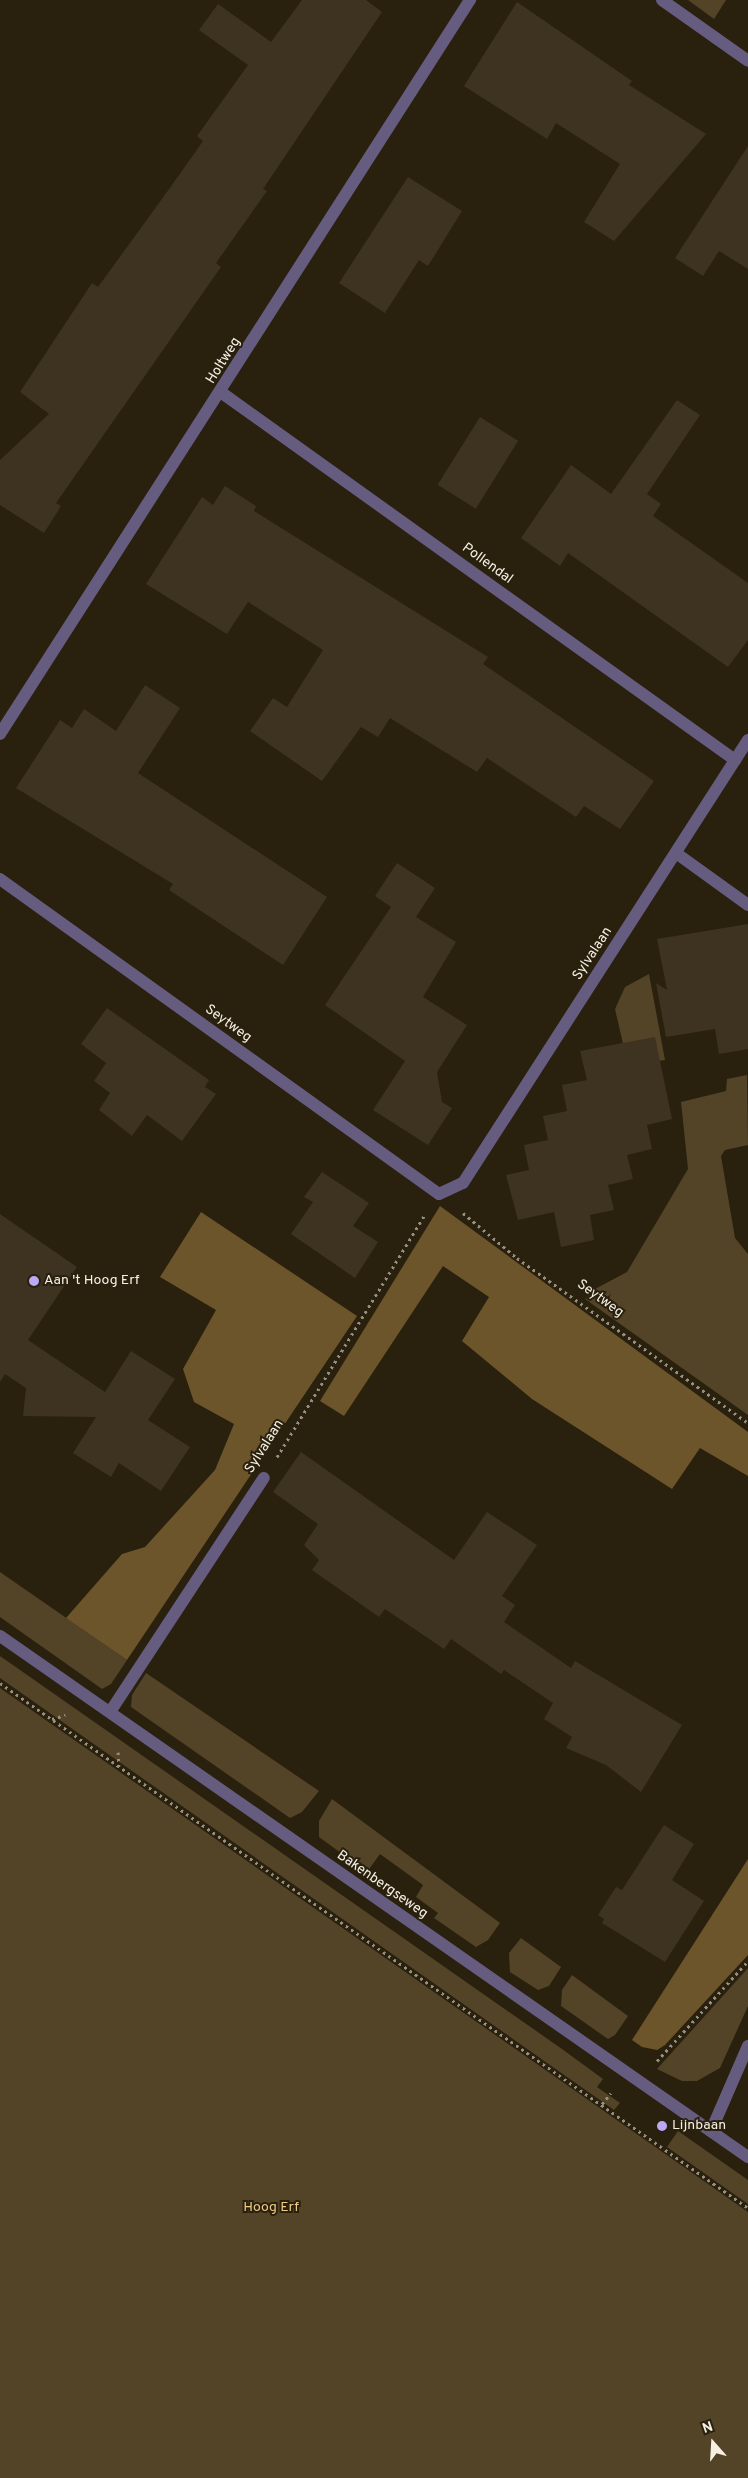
<!DOCTYPE html>
<html>
<head>
<meta charset="utf-8">
<style>
  body { margin:0 }
  #map { position:relative; width:748px; height:2478px; overflow:hidden; background:#29200e; font-family:Overpass,sans-serif }
  div>[style] { position:absolute }
  [style*='--x'] { left:calc(var(--x)*1px); top:calc(var(--y)*1px); width:calc(var(--w)*1px); rotate:calc(var(--a)*1deg) }
  .green>* { inset:0; background:#534427 }
  .forest>* { inset:0; background:#6c552a }
  .building>* { inset:0; background:#3d3320; transform-origin:0 0 }
  .path>* { height:3px; margin-top:-1.5px; transform-origin:0; background:repeating-linear-gradient(90deg,#979081 0 2.5px,transparent 0 6.5px) }
  .minor>* { height:12px; margin:-6px; padding:0 6px; transform-origin:6px; border-radius:6px; background:#655c80 }
  .dots>* { width:14px; height:14px; translate:-50% -50%; box-sizing:border-box; border:2px solid #29200e; border-radius:50% }
  span { translate:-50% -50%; white-space:nowrap; text-align:center; line-height:1.15; -webkit-text-stroke:4px #29200e; paint-order:stroke }
  .street-label { font-size:14px; color:#f6f0e4 }
  .poi-label { font-size:14px; color:#f6f0e4 }
  .left { translate:0 -50%; text-align:left }
  .park-label { font-size:14px; color:#efca84 }
  .north { position:absolute; left:688px; top:2418px; width:50px; height:50px; -webkit-text-stroke:4px #29200e; paint-order:stroke; rotate:341deg; font-size:14px; font-weight:700; line-height:20px; text-align:center; color:#f6f0e4 }
  .north::after { content:''; display:block; margin:auto; width:18px; height:22px; background:#f6f0e4; clip-path:polygon(50% 0,100% 100%,50% 72%,0 100%) }
</style>
</head>
<body>
<div id="map">
  <div class="green">
    <div style="clip-path:polygon(688px 0,726px 0,714px 19px)"></div>
    <div style="clip-path:polygon(649px 974px,665px 1060px,634px 1065px,624px 1048px,615px 1009px,625px 987px)"></div>
    <div style="clip-path:polygon(747px 1075px,748px 1145px,725px 1150px,721px 1156px,735px 1238px,748px 1254px,748px 1415px,585px 1299px,595px 1289px,627px 1272px,688px 1169px,681px 1102px,726px 1091px,727px 1079px)"></div>
    <div style="clip-path:polygon(0 1572px,127px 1660px,111px 1684px,102px 1689px,0 1617px)"></div>
    <div style="clip-path:polygon(0 1656px,562px 2049px,603px 2079px,597px 2087px,620px 2103px,614px 2110px,0 1678px)"></div>
    <div style="clip-path:polygon(146px 1673px,319px 1791px,302px 1812px,290px 1818px,131px 1707px,132px 1695px)"></div>
    <div style="clip-path:polygon(0 1688px,748px 2212px,748px 2478px,0 2478px)"></div>
    <div style="clip-path:polygon(332px 1799px,500px 1923px,488px 1940px,476px 1947px,434px 1918px,438px 1913px,416px 1897px,423px 1885px,380px 1854px,367px 1872px,319px 1837px,319px 1821px)"></div>
    <div style="clip-path:polygon(521px 1938px,561px 1967px,549px 1986px,538px 1990px,510px 1972px,509px 1953px)"></div>
    <div style="clip-path:polygon(748px 1968px,748px 2006px,720px 2068px,697px 2081px,682px 2081px,657px 2069px)"></div>
    <div style="clip-path:polygon(572px 1975px,628px 2016px,615px 2035px,608px 2039px,561px 2006px,562px 1990px)"></div>
    <div style="clip-path:polygon(678px 2131px,748px 2180px,748px 2204px,667px 2147px)"></div>
  </div>
  <div class="forest">
    <div style="clip-path:polygon(440px 1206px,748px 1432px,748px 1476px,700px 1448px,672px 1489px,532px 1399px,462px 1341px,489px 1297px,443px 1266px,344px 1416px,320px 1401px)"></div>
    <div style="clip-path:polygon(201px 1212px,357px 1316px,127px 1660px,66px 1618px,122px 1554px,145px 1547px,215px 1470px,234px 1424px,194px 1402px,183px 1369px,216px 1310px,160px 1277px)"></div>
    <div style="clip-path:polygon(748px 1859px,748px 1955px,665px 2045px,657px 2050px,642px 2047px,632px 2040px)"></div>
  </div>
  <div class="building">
    <div style="clip-path:polygon(302px 0,366px 0,382px 12px,263px 189px,267px 191px,216px 263px,221px 267px,56px 503px,61px 506px,44px 533px,0 505px,0 460px,49px 414px,20px 392px,92px 283px,98px 287px,172px 185px,203px 141px,197px 136px,248px 65px,199px 30px,218px 4px,271px 42px)"></div>
    <div style="clip-path:polygon(517px 2px,632px 81px,629px 85px,706px 134px,614px 241px,584px 222px,620px 164px,556px 123px,547px 139px,464px 86px)"></div>
    <div style="clip-path:polygon(748px 146px,748px 269px,719px 251px,703px 276px,675px 258px)"></div>
    <div style="clip-path:polygon(408px 177px,462px 211px,428px 266px,419px 260px,385px 313px,339px 283px)"></div>
    <div style="clip-path:polygon(677px 400px,700px 415px,647px 494px,661px 504px,653px 516px,748px 583px,748px 640px,728px 667px,568px 553px,560px 566px,521px 538px,571px 465px,611px 494px)"></div>
    <div style="left:480px;top:417px;width:45px;height:80px;rotate:32deg"></div>
    <div style="clip-path:polygon(225px 486px,256px 506px,254px 511px,488px 657px,483px 664px,654px 781px,620px 829px,584px 806px,576px 817px,487px 758px,477px 772px,390px 718px,378px 737px,361px 727px,322px 781px,250px 731px,273px 698px,287px 707px,323px 650px,248px 602px,227px 634px,146px 584px,202px 497px,213px 505px)"></div>
    <div style="clip-path:polygon(145px 685px,180px 708px,138px 773px,327px 897px,283px 965px,169px 890px,173px 884px,16px 788px,60px 720px,72px 728px,84px 709px,116px 731px)"></div>
    <div style="clip-path:polygon(397px 863px,435px 888px,416px 917px,456px 942px,423px 997px,467px 1025px,437px 1072px,442px 1102px,452px 1108px,428px 1145px,373px 1110px,405px 1061px,325px 1005px,391px 907px,375px 896px)"></div>
    <div style="clip-path:polygon(748px 924px,748px 1049px,719px 1054px,715px 1029px,666px 1037px,656px 983px,667px 990px,657px 939px)"></div>
    <div style="clip-path:polygon(107px 1008px,209px 1080px,205px 1087px,216px 1094px,182px 1141px,147px 1115px,132px 1136px,99px 1110px,110px 1093px,94px 1081px,106px 1063px,81px 1044px)"></div>
    <div style="clip-path:polygon(655px 1037px,672px 1119px,647px 1125px,652px 1149px,627px 1155px,633px 1179px,608px 1185px,614px 1210px,590px 1215px,594px 1240px,561px 1247px,554px 1212px,518px 1220px,506px 1175px,529px 1170px,524px 1145px,548px 1140px,543px 1116px,567px 1111px,562px 1085px,587px 1080px,580px 1051px)"></div>
    <div style="clip-path:polygon(322px 1172px,369px 1203px,353px 1226px,378px 1242px,355px 1278px,291px 1234px,313px 1202px,304px 1197px)"></div>
    <div style="clip-path:polygon(0 1214px,77px 1267px,28px 1340px,105px 1392px,131px 1351px,175px 1379px,148px 1420px,190px 1447px,161px 1491px,119px 1463px,111px 1477px,73px 1453px,96px 1417px,23px 1416px,26px 1388px,5px 1374px,0 1382px)"></div>
    <div style="clip-path:polygon(301px 1452px,454px 1560px,487px 1512px,537px 1545px,502px 1596px,515px 1605px,504px 1622px,571px 1668px,575px 1661px,682px 1725px,641px 1792px,606px 1765px,566px 1748px,572px 1737px,544px 1719px,553px 1703px,504px 1670px,501px 1674px,451px 1639px,444px 1649px,385px 1609px,379px 1617px,312px 1570px,319px 1560px,304px 1545px,318px 1524px,273px 1492px)"></div>
    <div style="clip-path:polygon(664px 1825px,694px 1844px,672px 1880px,704px 1901px,665px 1962px,602px 1923px,604px 1919px,598px 1915px,616px 1887px,622px 1890px)"></div>
  </div>
  <div class="path">
    <div style="--x:463;--y:1213;--w:70;--a:39.8"></div>
    <div style="--x:517;--y:1258;--w:284;--a:35.5"></div>
    <div style="--x:277;--y:1457;--w:284;--a:-58.6"></div>
    <div style="--x:0;--y:1683;--w:914;--a:35.06"></div>
    <div style="--x:52;--y:1719;--w:14;--a:-17"></div>
    <div style="--x:118;--y:1752;--w:14;--a:86"></div>
    <div style="--x:657;--y:2061;--w:135;--a:-47.7"></div>
    <div style="--x:602;--y:2104;--w:14;--a:-51"></div>
  </div>
  <div class="minor">
    <div style="--x:662;--y:0;--w:105;--a:35.3"></div>
    <div style="--x:222;--y:393;--w:631;--a:35.58"></div>
    <div style="--x:0;--y:734;--w:872;--a:-57.37"></div>
    <div style="--x:676;--y:853;--w:89;--a:35.8"></div>
    <div style="--x:0;--y:879;--w:540;--a:35.66"></div>
    <div style="--x:439;--y:1194;--w:26;--a:-25"></div>
    <div style="--x:463;--y:1183;--w:527;--a:-57.25"></div>
    <div style="--x:0;--y:1636;--w:912;--a:34.86"></div>
    <div style="--x:110;--y:1712;--w:280;--a:-56.7"></div>
    <div style="--x:711;--y:2131;--w:93;--a:-66.5"></div>
  </div>
  <div class="dots">
    <div style="left:34px;top:1281px;background:#bca9f5"></div>
    <div style="left:662px;top:2126px;background:#bca9f5"></div>
  </div>
  <div class="street-label">
    <span style="left:224px;top:361px;rotate:-58deg">Holtweg</span>
    <span style="left:487px;top:564px;rotate:36deg">Pollendal</span>
    <span style="left:593px;top:954px;rotate:-57deg">Sylvalaan</span>
    <span style="left:228px;top:1024px;rotate:36deg">Seytweg</span>
    <span style="left:600px;top:1299px;rotate:36deg">Seytweg</span>
    <span style="left:265px;top:1447px;rotate:-58deg">Sylvalaan</span>
    <span style="left:382px;top:1885px;rotate:35deg">Bakenbergseweg</span>
  </div>
  <div class="poi-label">
    <span class="left" style="left:44px;top:1281px">Aan 't Hoog Erf</span>
    <span class="left" style="left:672px;top:2126px">Lijnbaan</span>
  </div>
  <div class="park-label">
    <span style="left:271px;top:2208px">Hoog Erf</span>
  </div>
  <div class="north">N</div>
</div>
</body>
</html>
